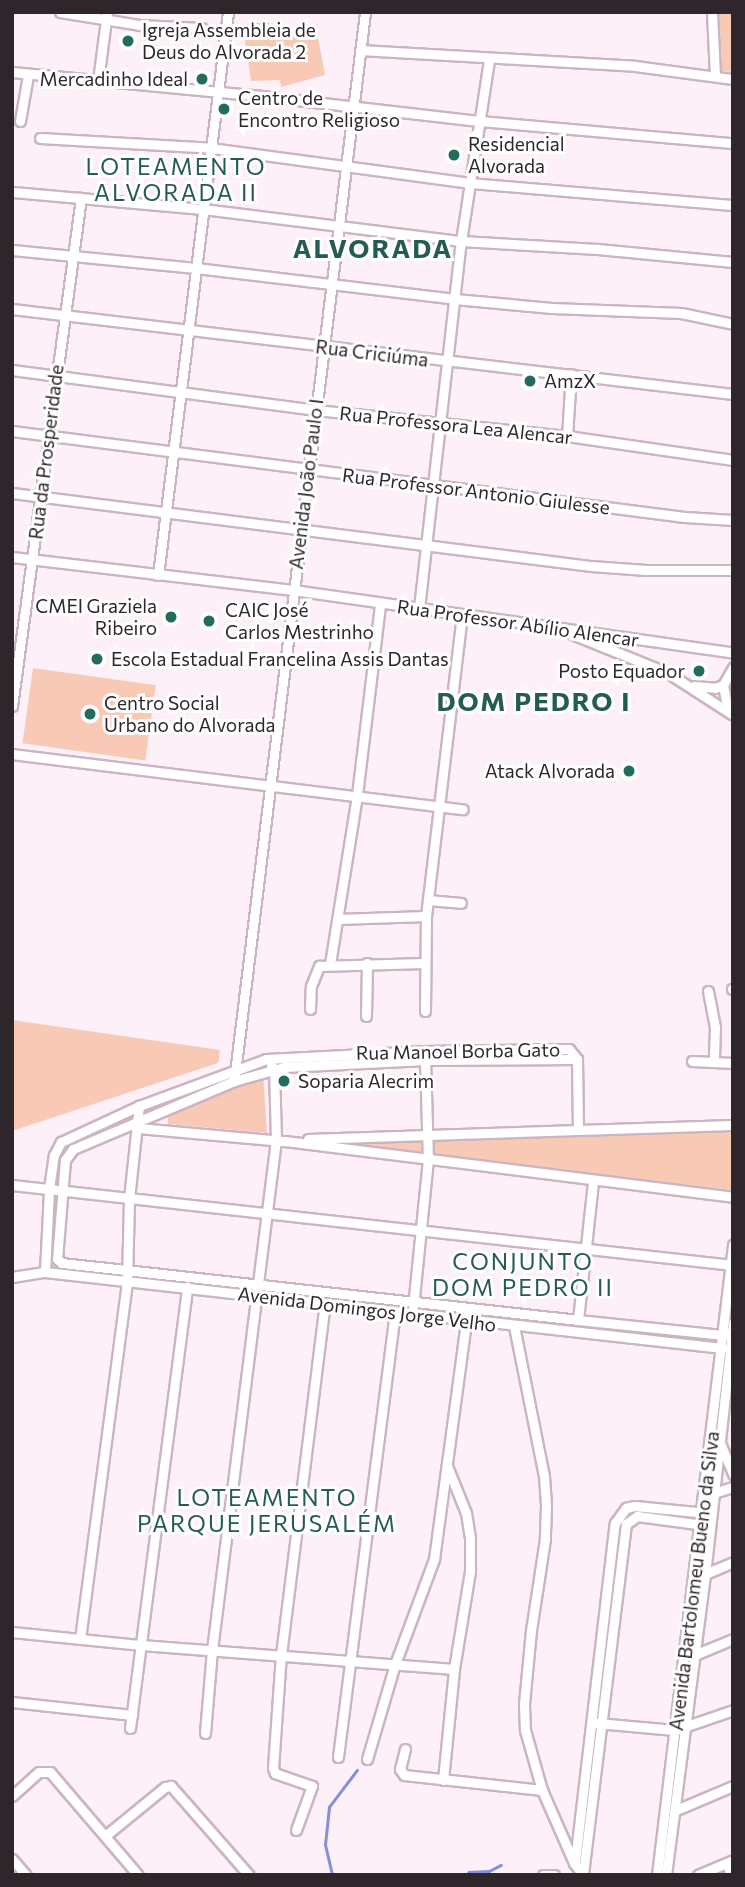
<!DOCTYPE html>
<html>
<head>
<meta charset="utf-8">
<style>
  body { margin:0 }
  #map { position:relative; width:745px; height:1887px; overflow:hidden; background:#fef0f8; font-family:Commissioner,sans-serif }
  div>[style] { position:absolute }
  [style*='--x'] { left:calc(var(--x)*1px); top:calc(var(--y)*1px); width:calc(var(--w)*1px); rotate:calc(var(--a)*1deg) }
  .green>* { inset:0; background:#f8cab6; transform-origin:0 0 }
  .stream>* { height:2.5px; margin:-1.25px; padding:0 1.25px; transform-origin:1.25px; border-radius:1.25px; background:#858edf }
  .roads { filter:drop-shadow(2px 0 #cbb5c2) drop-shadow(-2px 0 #cbb5c2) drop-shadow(0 2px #cbb5c2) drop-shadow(0 -2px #cbb5c2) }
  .minor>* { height:9px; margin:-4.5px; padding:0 4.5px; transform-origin:4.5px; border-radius:4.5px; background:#fff }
  .dots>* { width:19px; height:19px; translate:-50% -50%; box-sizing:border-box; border:4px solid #fff; border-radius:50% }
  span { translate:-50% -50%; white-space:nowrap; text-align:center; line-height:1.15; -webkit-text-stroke:6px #fff; paint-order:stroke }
  .poi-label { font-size:19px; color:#2f262b }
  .left { translate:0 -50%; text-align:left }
  .right { translate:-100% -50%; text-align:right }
  .street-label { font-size:19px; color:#2f262b }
  .quarter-label { font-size:23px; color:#245c53; letter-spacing:2px }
  .district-label { font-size:26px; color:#245c53; font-weight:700; letter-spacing:2px }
  .frame { position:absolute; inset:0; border:14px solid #2f262b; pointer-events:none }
</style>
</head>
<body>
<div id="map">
  <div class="green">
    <div style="clip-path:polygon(719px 12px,733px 12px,733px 72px,722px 71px)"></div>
    <div style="clip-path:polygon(316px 27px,325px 75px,281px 87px,280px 80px,251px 81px,244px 34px)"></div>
    <div style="left:33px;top:668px;width:124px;height:76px;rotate:8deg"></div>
    <div style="clip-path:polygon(12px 1020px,220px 1050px,218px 1063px,12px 1131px)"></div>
    <div style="clip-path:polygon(263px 1071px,267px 1133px,168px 1124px,168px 1109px)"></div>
    <div style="clip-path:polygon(733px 1130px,733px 1190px,328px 1146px,428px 1137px)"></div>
  </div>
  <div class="stream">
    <div style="--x:332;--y:1875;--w:31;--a:-103"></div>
    <div style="--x:325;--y:1845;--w:38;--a:-84"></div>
    <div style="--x:329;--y:1807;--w:46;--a:-52.9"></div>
    <div style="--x:466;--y:1875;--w:4;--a:-45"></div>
    <div style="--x:469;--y:1872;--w:20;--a:-3"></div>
    <div style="--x:489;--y:1871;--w:13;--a:-27"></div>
  </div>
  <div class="roads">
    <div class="minor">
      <div style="--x:60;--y:12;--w:80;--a:9.3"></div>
      <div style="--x:139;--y:25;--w:63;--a:2.7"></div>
      <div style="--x:712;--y:12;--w:64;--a:87.3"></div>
      <div style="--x:226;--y:33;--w:39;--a:-6"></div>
      <div style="--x:360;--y:50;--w:275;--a:3.3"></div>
      <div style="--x:635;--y:66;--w:99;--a:7.6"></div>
      <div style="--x:12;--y:72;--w:251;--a:5.5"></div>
      <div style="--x:262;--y:96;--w:218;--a:6.6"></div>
      <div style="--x:479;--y:121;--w:255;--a:5"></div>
      <div style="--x:98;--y:81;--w:70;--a:-82.6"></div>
      <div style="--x:20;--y:121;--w:47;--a:-80.1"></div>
      <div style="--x:40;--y:138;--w:171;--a:3.3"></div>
      <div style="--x:211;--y:148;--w:261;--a:7.7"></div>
      <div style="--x:470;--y:183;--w:264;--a:4.8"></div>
      <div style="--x:12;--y:192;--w:192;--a:5.1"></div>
      <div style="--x:203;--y:209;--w:260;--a:7.1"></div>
      <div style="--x:461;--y:241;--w:136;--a:3.4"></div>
      <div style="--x:597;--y:249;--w:137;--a:5.5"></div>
      <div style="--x:12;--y:250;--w:185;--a:5.6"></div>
      <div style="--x:196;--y:268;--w:261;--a:6.8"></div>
      <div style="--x:455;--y:299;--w:97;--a:5.3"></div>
      <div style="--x:552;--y:308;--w:129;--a:2.2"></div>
      <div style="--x:681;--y:313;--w:53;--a:11.9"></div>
      <div style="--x:12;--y:309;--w:726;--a:6.72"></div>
      <div style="--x:12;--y:370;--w:307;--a:7.5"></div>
      <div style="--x:316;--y:410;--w:252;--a:5.9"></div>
      <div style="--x:567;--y:436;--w:168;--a:8.2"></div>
      <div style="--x:12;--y:431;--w:678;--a:7.28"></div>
      <div style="--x:685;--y:517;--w:48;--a:3.6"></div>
      <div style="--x:567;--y:436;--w:62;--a:-86.3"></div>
      <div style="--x:12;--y:493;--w:584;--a:7.19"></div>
      <div style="--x:591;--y:566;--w:55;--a:4.2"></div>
      <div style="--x:646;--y:570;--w:87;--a:0"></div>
      <div style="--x:12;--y:557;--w:283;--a:6.7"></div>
      <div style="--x:293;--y:590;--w:444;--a:8.1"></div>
      <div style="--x:158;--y:575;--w:567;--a:-82.91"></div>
      <div style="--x:419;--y:608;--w:369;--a:-83.5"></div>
      <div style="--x:461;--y:241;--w:183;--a:-81.2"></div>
      <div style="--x:572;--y:634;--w:104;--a:22.1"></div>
      <div style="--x:668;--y:673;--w:77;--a:32.9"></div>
      <div style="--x:694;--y:686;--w:21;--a:5"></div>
      <div style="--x:715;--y:688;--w:9;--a:-21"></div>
      <div style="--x:12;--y:706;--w:513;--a:-82.27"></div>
      <div style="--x:728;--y:711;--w:26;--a:-101"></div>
      <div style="--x:723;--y:685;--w:20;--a:-60"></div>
      <div style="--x:12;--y:754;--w:454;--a:7"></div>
      <div style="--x:428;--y:900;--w:33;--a:5"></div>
      <div style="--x:338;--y:919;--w:88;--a:-2"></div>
      <div style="--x:330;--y:964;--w:171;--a:-80.9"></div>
      <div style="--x:357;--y:795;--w:192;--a:-83.1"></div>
      <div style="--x:732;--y:989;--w:1;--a:0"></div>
      <div style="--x:708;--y:991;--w:37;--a:79"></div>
      <div style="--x:715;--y:1027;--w:34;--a:92"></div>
      <div style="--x:310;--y:1009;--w:23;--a:-88"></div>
      <div style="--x:311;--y:986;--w:22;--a:-68"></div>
      <div style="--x:319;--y:966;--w:105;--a:-1.6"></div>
      <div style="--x:425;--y:1011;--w:95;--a:-89.4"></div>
      <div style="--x:426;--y:916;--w:303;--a:-83.2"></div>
      <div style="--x:366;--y:1016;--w:53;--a:-88.9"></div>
      <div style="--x:577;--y:1059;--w:151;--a:179.6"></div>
      <div style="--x:426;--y:1060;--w:142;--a:177.2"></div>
      <div style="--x:284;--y:1067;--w:52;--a:164.4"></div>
      <div style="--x:234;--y:1081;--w:175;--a:157.1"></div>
      <div style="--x:73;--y:1149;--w:14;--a:126"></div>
      <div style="--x:65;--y:1160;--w:99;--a:94.6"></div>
      <div style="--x:57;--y:1259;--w:6;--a:39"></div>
      <div style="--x:62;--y:1263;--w:519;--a:6.3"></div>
      <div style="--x:578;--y:1320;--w:147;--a:5.9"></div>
      <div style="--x:724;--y:1335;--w:10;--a:-24"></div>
      <div style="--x:692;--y:1061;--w:41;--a:2.8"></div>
      <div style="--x:234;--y:1081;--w:1077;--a:-83.01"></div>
      <div style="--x:138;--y:1128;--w:148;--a:5.1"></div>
      <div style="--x:285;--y:1141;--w:451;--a:7.1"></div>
      <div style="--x:308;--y:1139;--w:425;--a:-1.9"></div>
      <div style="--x:12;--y:1185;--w:725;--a:6.33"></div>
      <div style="--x:45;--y:1272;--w:83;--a:-87.2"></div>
      <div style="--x:49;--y:1189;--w:34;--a:-82"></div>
      <div style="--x:54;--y:1155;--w:15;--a:-62"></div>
      <div style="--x:61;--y:1142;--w:86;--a:-24.8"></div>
      <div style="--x:139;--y:1106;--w:135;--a:-20.3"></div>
      <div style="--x:266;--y:1059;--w:159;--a:-2.9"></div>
      <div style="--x:425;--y:1051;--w:144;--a:-0.8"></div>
      <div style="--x:569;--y:1049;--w:13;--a:51"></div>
      <div style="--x:577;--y:1059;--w:70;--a:89.2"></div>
      <div style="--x:12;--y:1277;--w:33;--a:-9"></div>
      <div style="--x:45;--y:1272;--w:682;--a:6.4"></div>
      <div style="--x:413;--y:1307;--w:148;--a:-84.2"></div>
      <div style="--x:428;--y:1160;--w:104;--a:-91.7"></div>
      <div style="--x:578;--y:1320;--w:140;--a:-83.8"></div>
      <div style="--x:514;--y:1326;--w:153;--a:78.7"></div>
      <div style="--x:544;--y:1476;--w:29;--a:86"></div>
      <div style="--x:546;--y:1505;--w:34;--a:92"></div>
      <div style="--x:545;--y:1539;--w:92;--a:98.7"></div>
      <div style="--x:531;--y:1630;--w:74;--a:95.4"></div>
      <div style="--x:524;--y:1704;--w:26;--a:88"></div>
      <div style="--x:525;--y:1730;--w:62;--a:74.2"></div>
      <div style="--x:542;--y:1790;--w:80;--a:66.3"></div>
      <div style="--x:574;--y:1863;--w:15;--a:53"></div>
      <div style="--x:720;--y:1443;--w:34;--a:67"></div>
      <div style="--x:714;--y:1493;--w:20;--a:-18"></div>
      <div style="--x:705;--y:1574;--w:30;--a:-23"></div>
      <div style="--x:12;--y:1632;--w:130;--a:5.8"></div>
      <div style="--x:141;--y:1645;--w:314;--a:4.4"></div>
      <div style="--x:80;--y:1639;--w:361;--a:-82.5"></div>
      <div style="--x:127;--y:1281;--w:82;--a:-88.6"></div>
      <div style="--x:129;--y:1199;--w:94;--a:-83.9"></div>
      <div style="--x:692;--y:1656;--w:44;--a:-22.5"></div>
      <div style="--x:12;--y:1702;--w:121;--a:6.2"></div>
      <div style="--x:597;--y:1723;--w:78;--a:5.1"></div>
      <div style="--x:675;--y:1730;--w:61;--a:-19"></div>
      <div style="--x:130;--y:1728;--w:445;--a:-82.6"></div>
      <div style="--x:205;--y:1733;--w:83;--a:-85.2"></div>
      <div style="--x:212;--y:1650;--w:514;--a:-82.85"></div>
      <div style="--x:276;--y:1140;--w:71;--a:-91.6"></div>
      <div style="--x:274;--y:1069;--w:5;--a:-127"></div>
      <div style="--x:405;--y:1749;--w:21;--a:104"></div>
      <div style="--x:400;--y:1769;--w:7;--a:56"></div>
      <div style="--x:404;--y:1775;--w:139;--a:6.2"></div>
      <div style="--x:338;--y:1757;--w:448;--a:-82.7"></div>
      <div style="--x:367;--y:1759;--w:99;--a:-73.6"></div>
      <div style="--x:395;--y:1664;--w:112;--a:-69.6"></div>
      <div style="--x:434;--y:1559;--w:245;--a:-82.3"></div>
      <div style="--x:443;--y:1780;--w:112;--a:-84.3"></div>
      <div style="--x:454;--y:1669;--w:99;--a:-80.7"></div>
      <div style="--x:470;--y:1571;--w:33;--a:-90"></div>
      <div style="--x:470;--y:1538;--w:25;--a:-99"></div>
      <div style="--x:466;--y:1513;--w:51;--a:-112"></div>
      <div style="--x:12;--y:1796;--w:36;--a:-42"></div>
      <div style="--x:39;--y:1772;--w:11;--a:0"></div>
      <div style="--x:50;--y:1772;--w:135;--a:49.5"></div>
      <div style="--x:676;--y:1810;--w:62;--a:-22.8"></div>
      <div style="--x:296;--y:1830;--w:47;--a:-70"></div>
      <div style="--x:312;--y:1786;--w:39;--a:-161"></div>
      <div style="--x:275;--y:1773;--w:5;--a:-112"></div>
      <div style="--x:273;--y:1768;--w:113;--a:-86"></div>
      <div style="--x:281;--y:1655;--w:354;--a:-82.9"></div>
      <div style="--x:105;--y:1836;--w:77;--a:-39.2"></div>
      <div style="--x:165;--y:1787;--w:6;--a:-9"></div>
      <div style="--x:171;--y:1786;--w:118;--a:48.8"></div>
      <div style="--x:12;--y:1859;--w:21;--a:49"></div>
      <div style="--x:575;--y:1861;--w:340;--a:-83.3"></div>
      <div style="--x:615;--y:1523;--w:19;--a:-54"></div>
      <div style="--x:626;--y:1508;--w:9;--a:-13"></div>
      <div style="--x:635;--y:1506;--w:72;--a:5.6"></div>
      <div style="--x:727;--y:1863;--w:13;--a:72"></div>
      <div style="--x:583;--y:1874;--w:353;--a:-83"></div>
      <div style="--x:626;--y:1524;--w:14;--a:-36"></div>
      <div style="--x:637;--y:1516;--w:68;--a:7.7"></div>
      <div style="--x:543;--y:1875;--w:11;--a:0"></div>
      <div style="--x:657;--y:1875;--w:635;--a:-83.12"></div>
      <div style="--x:666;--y:1875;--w:304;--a:-82.6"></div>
      <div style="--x:705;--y:1574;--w:253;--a:-83.6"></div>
      <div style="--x:698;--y:1875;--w:38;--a:-23"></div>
    </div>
  </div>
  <div class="dots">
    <div style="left:128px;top:41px;background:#236a60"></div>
    <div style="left:202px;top:79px;background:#236a60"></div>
    <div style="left:224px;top:109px;background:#236a60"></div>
    <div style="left:454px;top:155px;background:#236a60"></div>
    <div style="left:530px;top:381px;background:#236a60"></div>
    <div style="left:171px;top:617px;background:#236a60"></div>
    <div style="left:209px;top:621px;background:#236a60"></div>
    <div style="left:97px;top:659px;background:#236a60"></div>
    <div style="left:699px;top:671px;background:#236a60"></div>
    <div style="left:90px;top:714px;background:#236a60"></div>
    <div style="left:629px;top:771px;background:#236a60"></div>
    <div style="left:284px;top:1081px;background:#236a60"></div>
  </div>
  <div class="poi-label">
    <span class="left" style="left:142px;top:41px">Igreja Assembleia de<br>Deus do Alvorada 2</span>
    <span class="right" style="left:188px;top:79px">Mercadinho Ideal</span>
    <span class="left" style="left:238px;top:109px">Centro de<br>Encontro Religioso</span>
    <span class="left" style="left:468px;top:155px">Residencial<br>Alvorada</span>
    <span class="left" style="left:544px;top:381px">AmzX</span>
    <span class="right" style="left:157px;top:617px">CMEI Graziela<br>Ribeiro</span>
    <span class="left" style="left:225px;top:621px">CAIC José<br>Carlos Mestrinho</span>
    <span class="left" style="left:111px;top:659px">Escola Estadual Francelina Assis Dantas</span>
    <span class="right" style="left:685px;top:671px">Posto Equador</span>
    <span class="left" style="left:104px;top:714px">Centro Social<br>Urbano do Alvorada</span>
    <span class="right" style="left:615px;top:771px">Atack Alvorada</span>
    <span class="left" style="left:298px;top:1081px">Soparia Alecrim</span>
  </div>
  <div class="street-label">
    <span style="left:372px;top:353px;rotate:7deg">Rua Criciúma</span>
    <span style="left:456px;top:425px;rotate:6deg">Rua Professora Lea Alencar</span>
    <span style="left:46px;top:452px;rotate:-83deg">Rua da Prosperidade</span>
    <span style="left:306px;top:484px;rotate:-83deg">Avenida João Paulo I</span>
    <span style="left:476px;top:491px;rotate:7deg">Rua Professor Antonio Giulesse</span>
    <span style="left:518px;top:623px;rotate:8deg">Rua Professor Abílio Alencar</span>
    <span style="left:458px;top:1051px;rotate:-1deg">Rua Manoel Borba Gato</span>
    <span style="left:367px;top:1309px;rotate:7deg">Avenida Domingos Jorge Velho</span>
    <span style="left:694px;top:1581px;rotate:-83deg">Avenida Bartolomeu Bueno da Silva</span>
  </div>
  <div class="quarter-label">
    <span style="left:176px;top:179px">LOTEAMENTO<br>ALVORADA II</span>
    <span style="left:523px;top:1274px">CONJUNTO<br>DOM PEDRO II</span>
    <span style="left:267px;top:1510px">LOTEAMENTO<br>PARQUE JERUSALÉM</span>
  </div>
  <div class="district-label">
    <span style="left:373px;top:248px">ALVORADA</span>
    <span style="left:534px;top:701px">DOM PEDRO I</span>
  </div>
  <div class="frame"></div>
</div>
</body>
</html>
